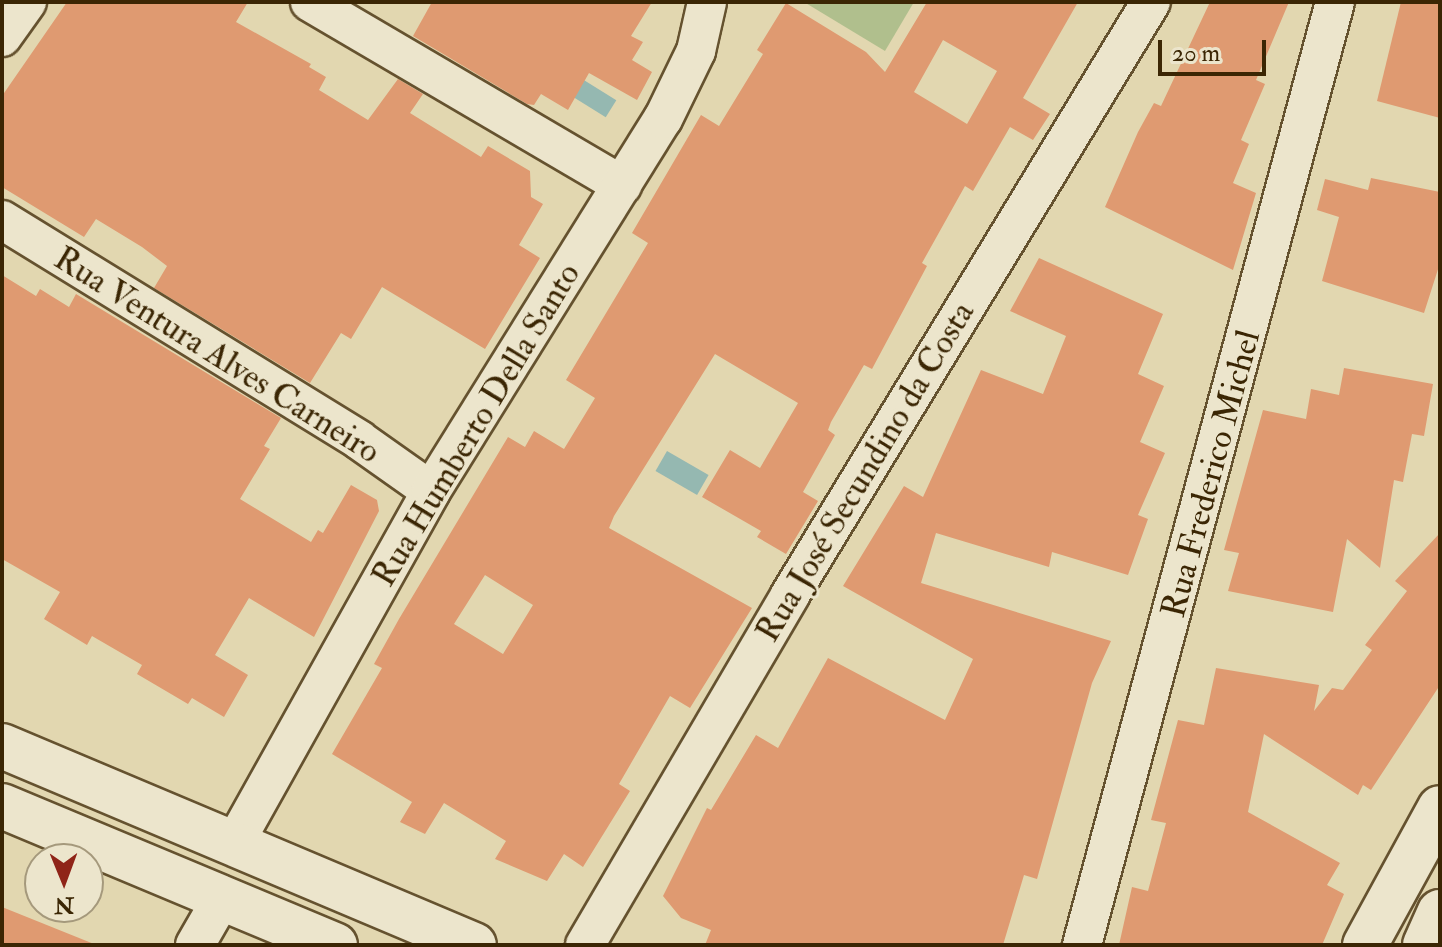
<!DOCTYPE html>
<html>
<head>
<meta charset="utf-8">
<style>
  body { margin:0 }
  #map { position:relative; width:1442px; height:947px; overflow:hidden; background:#e2d7b0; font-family:"IM FELL Double Pica",serif }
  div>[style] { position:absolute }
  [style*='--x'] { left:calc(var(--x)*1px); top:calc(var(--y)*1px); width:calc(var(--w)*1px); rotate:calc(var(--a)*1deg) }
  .green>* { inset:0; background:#b0bf8d }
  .water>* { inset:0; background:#95b8b1; transform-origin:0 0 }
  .building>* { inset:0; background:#df9a71 }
  .roads { filter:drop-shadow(2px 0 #65522f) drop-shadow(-2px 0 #65522f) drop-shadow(0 2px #65522f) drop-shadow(0 -2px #65522f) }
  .minor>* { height:38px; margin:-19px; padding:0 19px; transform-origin:19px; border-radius:19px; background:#ece5cc }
  .tertiary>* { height:44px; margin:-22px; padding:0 22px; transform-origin:22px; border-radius:22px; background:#ece5cc }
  span { translate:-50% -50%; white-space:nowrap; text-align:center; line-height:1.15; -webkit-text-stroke:6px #ece5cc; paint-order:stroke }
  .street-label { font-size:34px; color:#3b2604 }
  .frame { position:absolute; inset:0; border:4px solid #3b2604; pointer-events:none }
  .north { position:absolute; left:24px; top:843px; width:80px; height:80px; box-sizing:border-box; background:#ece5cc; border:2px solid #a5997c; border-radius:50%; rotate:179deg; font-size:22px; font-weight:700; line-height:32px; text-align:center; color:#3b2604 }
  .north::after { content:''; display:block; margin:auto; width:28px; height:36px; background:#8f2418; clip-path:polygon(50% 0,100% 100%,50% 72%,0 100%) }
  .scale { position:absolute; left:1158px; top:40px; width:108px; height:36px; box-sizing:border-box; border:4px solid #3b2604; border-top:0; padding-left:10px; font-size:24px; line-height:28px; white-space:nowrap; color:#3b2604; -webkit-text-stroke:6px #ece5cc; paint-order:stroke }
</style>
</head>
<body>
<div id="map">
  <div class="green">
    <div style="clip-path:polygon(804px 2px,914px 2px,885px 51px)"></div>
  </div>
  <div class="water">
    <div style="left:579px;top:77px;width:44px;height:20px;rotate:32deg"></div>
    <div style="left:667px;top:451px;width:48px;height:23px;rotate:30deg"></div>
  </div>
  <div class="building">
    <div style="clip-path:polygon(67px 2px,248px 2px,236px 22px,311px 64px,309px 67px,326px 77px,319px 90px,368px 120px,398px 79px,423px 94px,410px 113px,481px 157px,488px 146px,530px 171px,531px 197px,543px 204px,519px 245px,540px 258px,485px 349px,382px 287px,351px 339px,341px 333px,310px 383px,154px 288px,167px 266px,142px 247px,96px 219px,84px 237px,2px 187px,2px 96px)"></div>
    <div style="clip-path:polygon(432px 2px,652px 2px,631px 36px,643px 42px,632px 60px,652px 72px,637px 100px,589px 73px,568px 110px,541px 94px,534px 105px,527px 104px,413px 36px)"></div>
    <div style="clip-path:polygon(evenodd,927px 2px,1078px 2px,1023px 98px,1050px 114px,1033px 140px,1010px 127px,973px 191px,965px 186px,922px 263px,927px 266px,872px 369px,864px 365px,831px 422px,828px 430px,835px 435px,803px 492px,818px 501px,786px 554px,757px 537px,761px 531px,702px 497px,730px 450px,760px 468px,798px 403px,715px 354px,614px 516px,609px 528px,752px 608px,690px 708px,670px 696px,619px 784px,630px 791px,583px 867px,564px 854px,547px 881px,495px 859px,506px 841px,444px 803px,425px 834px,400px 822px,412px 802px,332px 754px,382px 668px,374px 664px,399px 619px,508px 437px,525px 447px,534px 431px,564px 449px,595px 398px,566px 380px,648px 243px,632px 233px,701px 115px,719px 126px,763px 54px,757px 50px,786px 3px,866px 52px,885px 72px,927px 2px,943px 40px,997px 71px,967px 124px,914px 92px,943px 40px,927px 2px,485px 575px,533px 605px,503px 654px,454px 624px,485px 575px)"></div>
    <div style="clip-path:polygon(1210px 2px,1289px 2px,1256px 80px,1265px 84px,1241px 140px,1249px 144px,1233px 183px,1256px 193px,1233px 270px,1105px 207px,1138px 132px,1154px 103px,1161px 106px)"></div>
    <div style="clip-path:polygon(1401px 2px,1440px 2px,1440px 118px,1377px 101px)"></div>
    <div style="clip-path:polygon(1371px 178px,1440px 192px,1440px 263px,1424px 313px,1322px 281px,1339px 217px,1317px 210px,1325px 179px,1368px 190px)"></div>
    <div style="clip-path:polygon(1039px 258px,1163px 314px,1138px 374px,1164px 386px,1140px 442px,1165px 453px,1138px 515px,1148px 519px,1128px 575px,1052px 552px,1049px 567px,936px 533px,921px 583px,1111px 641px,1092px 683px,1037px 879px,1024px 875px,1003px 945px,705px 945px,711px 930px,681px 918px,663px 896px,707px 808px,711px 810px,756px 735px,778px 748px,828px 658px,945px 720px,973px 659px,843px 586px,904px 486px,923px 497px,981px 370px,1043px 394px,1066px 336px,1010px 311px)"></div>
    <div style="clip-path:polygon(2px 275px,36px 296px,40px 289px,69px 307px,76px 294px,281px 418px,264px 446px,270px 449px,240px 499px,311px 542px,318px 530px,323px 533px,351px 485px,377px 500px,379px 511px,314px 637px,249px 598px,215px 655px,248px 675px,224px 717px,192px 698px,188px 704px,137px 674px,142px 665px,92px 636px,87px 645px,44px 619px,60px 592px,2px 559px)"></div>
    <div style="clip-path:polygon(1344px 368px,1433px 384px,1424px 436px,1412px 434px,1403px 482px,1394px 480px,1380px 568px,1347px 539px,1333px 612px,1228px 591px,1239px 553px,1224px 550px,1263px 410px,1306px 419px,1311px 389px,1339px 395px)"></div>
    <div style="clip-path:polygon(1440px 533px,1440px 685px,1371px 790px,1363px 785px,1358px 795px,1264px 734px,1248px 812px,1340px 863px,1327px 885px,1344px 894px,1322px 945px,1119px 945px,1132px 887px,1148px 891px,1166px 823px,1151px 820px,1178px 720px,1204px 725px,1216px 668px,1319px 685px,1314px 711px,1332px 688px,1343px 690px,1372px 650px,1365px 645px,1407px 591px,1395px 581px)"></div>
    <div style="clip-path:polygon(2px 907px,94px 944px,94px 945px,2px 945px)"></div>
  </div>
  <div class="roads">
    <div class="minor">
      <div style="--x:310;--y:2;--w:362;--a:30.4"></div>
      <div style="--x:2;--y:37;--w:43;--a:-54.5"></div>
      <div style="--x:2;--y:220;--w:419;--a:31.6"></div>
      <div style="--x:359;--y:440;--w:88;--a:35.3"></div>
      <div style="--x:234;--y:844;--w:404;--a:-60.8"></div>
      <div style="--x:431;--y:491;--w:438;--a:-58.1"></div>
      <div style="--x:663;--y:119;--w:76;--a:-64.1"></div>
      <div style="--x:696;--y:51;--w:50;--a:-77.3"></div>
      <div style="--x:195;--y:945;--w:54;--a:-60.1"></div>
      <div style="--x:585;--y:945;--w:406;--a:-59.6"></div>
      <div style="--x:790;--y:595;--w:694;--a:-58.67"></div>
      <div style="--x:1082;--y:945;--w:976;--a:-74.98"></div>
    </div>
    <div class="tertiary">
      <div style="--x:2;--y:746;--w:512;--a:22.86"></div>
      <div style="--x:2;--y:806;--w:361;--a:22.7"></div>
      <div style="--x:1365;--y:945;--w:156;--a:-61.3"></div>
      <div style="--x:1425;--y:945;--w:36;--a:-66"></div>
    </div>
  </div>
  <div class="street-label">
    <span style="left:217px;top:355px;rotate:32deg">Rua Ventura Alves Carneiro</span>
    <span style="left:476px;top:425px;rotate:-59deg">Rua Humberto Della Santo</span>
    <span style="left:865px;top:472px;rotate:-59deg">Rua José Secundino da Costa</span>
    <span style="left:1211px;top:474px;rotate:-75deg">Rua Frederico Michel</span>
  </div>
  <div class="frame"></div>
  <div class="north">N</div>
  <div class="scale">20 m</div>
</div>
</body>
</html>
